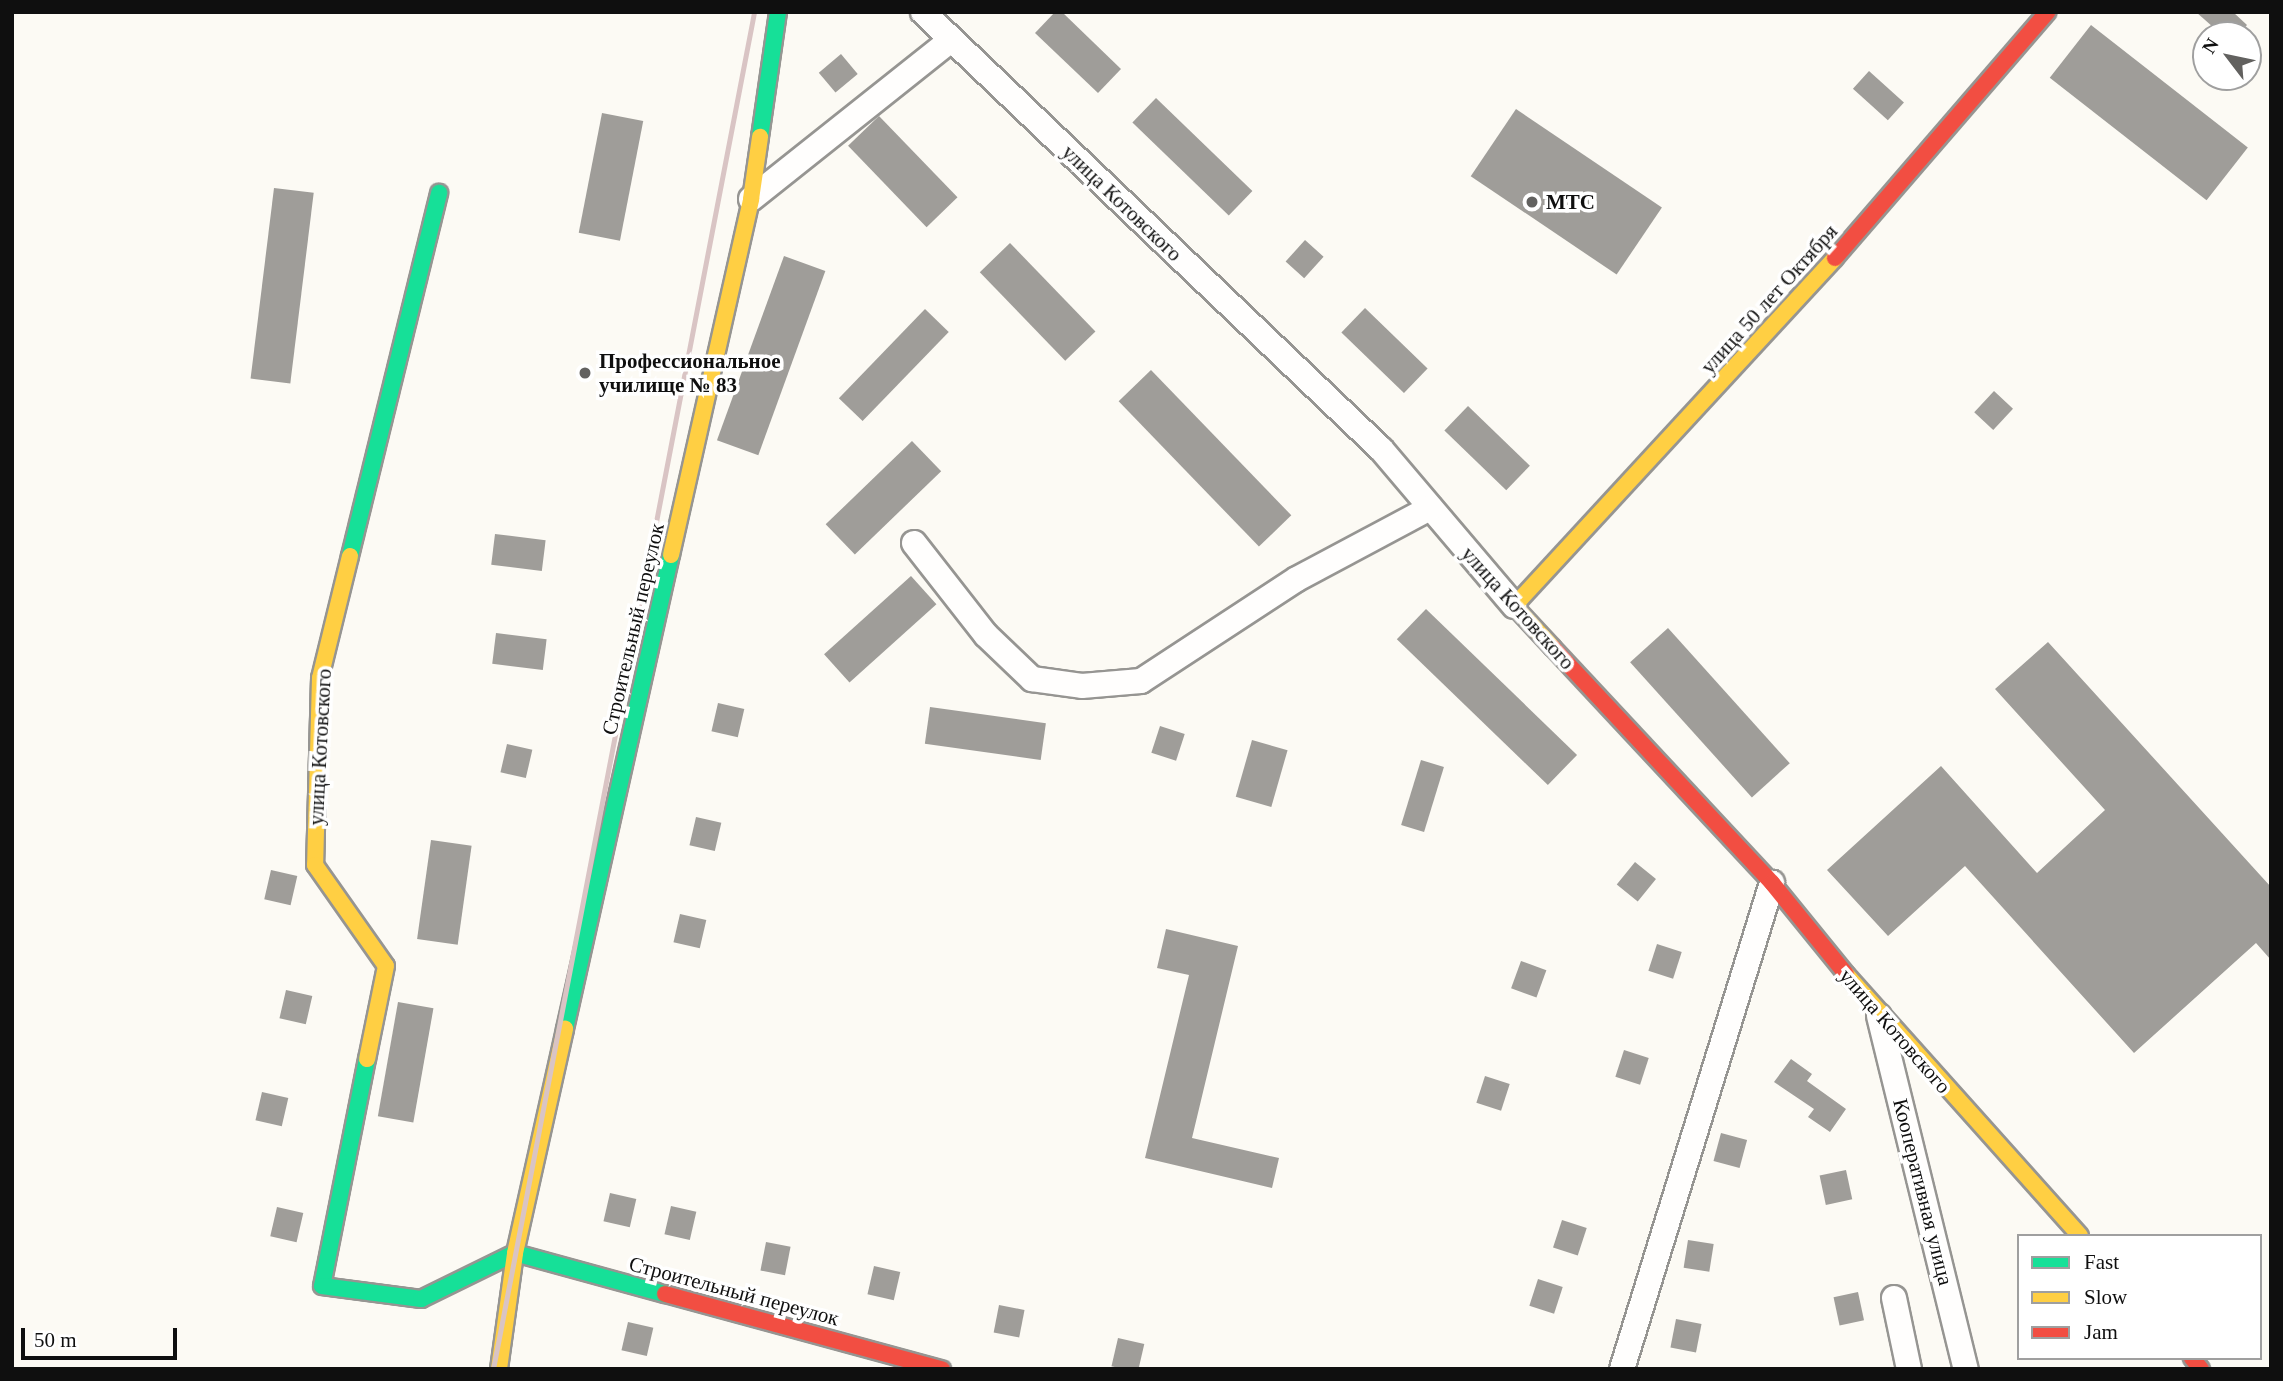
<!DOCTYPE html>
<html>
<head>
<meta charset="utf-8">
<style>
  body { margin:0 }
  #map { position:relative; width:2283px; height:1381px; overflow:hidden; background:#fcfaf4; font-family:Georgia,serif }
  div>[style] { position:absolute }
  [style*='--x'] { left:calc(var(--x)*1px); top:calc(var(--y)*1px); width:calc(var(--w)*1px); rotate:calc(var(--a)*1deg) }
  .building>* { inset:0; background:#9f9d99; transform-origin:0 0 }
  .roads { filter:drop-shadow(2px 0 #969592) drop-shadow(-2px 0 #969592) drop-shadow(0 2px #969592) drop-shadow(0 -2px #969592) }
  .street>* { height:24px; margin:-12px; padding:0 12px; transform-origin:12px; border-radius:12px; background:#fffefd }
  .fast>* { height:16px; margin:-8px; padding:0 8px; transform-origin:8px; border-radius:8px; background:#16e098 }
  .slow>* { height:16px; margin:-8px; padding:0 8px; transform-origin:8px; border-radius:8px; background:#ffcf43 }
  .jam>* { height:16px; margin:-8px; padding:0 8px; transform-origin:8px; border-radius:8px; background:#f24e42 }
  .rail>* { height:5px; margin:-2.5px; padding:0 2.5px; transform-origin:2.5px; border-radius:2.5px; background:#d9c4c4 }
  .dots>* { width:19px; height:19px; translate:-50% -50%; box-sizing:border-box; border:4px solid #fff; border-radius:50% }
  span { translate:-50% -50%; white-space:nowrap; text-align:center; line-height:1.15; -webkit-text-stroke:7px #fff; paint-order:stroke }
  .poi-label { font-size:21px; color:#0f0f0f; font-weight:700 }
  .left { translate:0 -50%; text-align:left }
  .street-label { font-size:21px; color:#0f0f0f }
  .frame { position:absolute; inset:0; border:14px solid #0f0f0f; pointer-events:none }
  .legend { position:absolute; left:2017px; top:1234px; width:245px; height:126px; box-sizing:border-box; background:#fff; border:2px solid #9f9f9f; margin:0; padding:9px 12px; list-style:none; font-size:21px; color:#0f0f0f }
  .legend li { display:flex; align-items:center; gap:14px; height:35px }
  .legend b { width:35px; border:2px solid #9f9f9f }
  .north { position:absolute; left:2192px; top:21px; width:70px; height:70px; box-sizing:border-box; background:#fff; border:2px solid #9f9f9f; border-radius:50%; rotate:302deg; font-size:19px; font-weight:700; line-height:28px; text-align:center; color:#0f0f0f }
  .north::after { content:''; display:block; margin:auto; width:24px; height:32px; background:#62615f; clip-path:polygon(50% 0,100% 100%,50% 72%,0 100%) }
  .scale { position:absolute; left:21px; top:1328px; width:156px; height:32px; box-sizing:border-box; border:4px solid #0f0f0f; border-top:0; padding-left:9px; font-size:21px; line-height:24px; white-space:nowrap; color:#0f0f0f; -webkit-text-stroke:5px #fff; paint-order:stroke }
</style>
</head>
<body>
<div id="map">
  <div class="building">
    <div style="clip-path:polygon(1055px 12px,1062px 12px,1121px 69px,1098px 93px,1035px 33px)"></div>
    <div style="clip-path:polygon(2196px 12px,2233px 12px,2247px 25px,2238px 35px,2222px 35px)"></div>
    <div style="left:2091px;top:25px;width:199px;height:67px;rotate:38deg"></div>
    <div style="left:841px;top:54px;width:26px;height:29px;rotate:50deg"></div>
    <div style="left:1869px;top:71px;width:47px;height:24px;rotate:42deg"></div>
    <div style="left:1156px;top:98px;width:134px;height:34px;rotate:44deg"></div>
    <div style="left:1516px;top:109px;width:176px;height:81px;rotate:34deg"></div>
    <div style="left:602px;top:113px;width:42px;height:122px;rotate:11deg"></div>
    <div style="left:879px;top:116px;width:113px;height:43px;rotate:46deg"></div>
    <div style="left:274px;top:188px;width:40px;height:192px;rotate:7deg"></div>
    <div style="left:1305px;top:240px;width:25px;height:29px;rotate:42deg"></div>
    <div style="left:1010px;top:243px;width:123px;height:42px;rotate:46deg"></div>
    <div style="left:784px;top:256px;width:44px;height:196px;rotate:20deg"></div>
    <div style="left:1365px;top:308px;width:87px;height:34px;rotate:44deg"></div>
    <div style="left:925px;top:309px;width:33px;height:124px;rotate:44deg"></div>
    <div style="left:1151px;top:370px;width:202px;height:45px;rotate:46deg"></div>
    <div style="left:1994px;top:391px;width:26px;height:29px;rotate:43deg"></div>
    <div style="left:1468px;top:406px;width:86px;height:34px;rotate:44deg"></div>
    <div style="left:912px;top:441px;width:42px;height:120px;rotate:46deg"></div>
    <div style="left:495px;top:534px;width:51px;height:31px;rotate:7deg"></div>
    <div style="left:911px;top:576px;width:38px;height:117px;rotate:48deg"></div>
    <div style="left:1426px;top:609px;width:210px;height:42px;rotate:44deg"></div>
    <div style="left:1668px;top:628px;width:182px;height:51px;rotate:48deg"></div>
    <div style="left:496px;top:633px;width:51px;height:31px;rotate:7deg"></div>
    <div style="clip-path:polygon(2048px 642px,2271px 887px,2271px 960px,2256px 943px,2134px 1053px,1965px 866px,1888px 936px,1827px 870px,1941px 766px,2037px 873px,2105px 810px,1995px 689px)"></div>
    <div style="left:718px;top:703px;width:27px;height:29px;rotate:13deg"></div>
    <div style="left:930px;top:707px;width:117px;height:37px;rotate:8deg"></div>
    <div style="left:1160px;top:726px;width:26px;height:28px;rotate:18deg"></div>
    <div style="left:1252px;top:740px;width:37px;height:59px;rotate:16deg"></div>
    <div style="left:507px;top:744px;width:26px;height:29px;rotate:13deg"></div>
    <div style="left:1421px;top:760px;width:24px;height:68px;rotate:17deg"></div>
    <div style="left:696px;top:817px;width:26px;height:29px;rotate:13deg"></div>
    <div style="left:431px;top:840px;width:41px;height:100px;rotate:8deg"></div>
    <div style="left:1635px;top:862px;width:27px;height:29px;rotate:39deg"></div>
    <div style="left:271px;top:870px;width:27px;height:30px;rotate:13deg"></div>
    <div style="left:680px;top:914px;width:27px;height:29px;rotate:13deg"></div>
    <div style="clip-path:polygon(1166px 929px,1238px 946px,1192px 1138px,1279px 1158px,1272px 1188px,1145px 1158px,1189px 975px,1157px 968px)"></div>
    <div style="left:1657px;top:944px;width:26px;height:28px;rotate:18deg"></div>
    <div style="left:1521px;top:961px;width:27px;height:29px;rotate:20deg"></div>
    <div style="left:286px;top:990px;width:27px;height:29px;rotate:13deg"></div>
    <div style="left:398px;top:1002px;width:36px;height:116px;rotate:10deg"></div>
    <div style="left:1624px;top:1050px;width:26px;height:28px;rotate:18deg"></div>
    <div style="clip-path:polygon(1791px 1059px,1812px 1074px,1807px 1081px,1846px 1109px,1830px 1132px,1808px 1117px,1814px 1109px,1774px 1082px)"></div>
    <div style="left:1485px;top:1076px;width:26px;height:28px;rotate:18deg"></div>
    <div style="left:262px;top:1092px;width:27px;height:29px;rotate:13deg"></div>
    <div style="left:1721px;top:1133px;width:27px;height:29px;rotate:15deg"></div>
    <div style="left:1846px;top:1170px;width:30px;height:27px;rotate:78deg"></div>
    <div style="left:610px;top:1193px;width:27px;height:29px;rotate:13deg"></div>
    <div style="left:671px;top:1206px;width:26px;height:29px;rotate:13deg"></div>
    <div style="left:277px;top:1207px;width:27px;height:30px;rotate:13deg"></div>
    <div style="left:1562px;top:1220px;width:26px;height:29px;rotate:18deg"></div>
    <div style="left:1688px;top:1240px;width:26px;height:28px;rotate:9deg"></div>
    <div style="left:766px;top:1242px;width:25px;height:29px;rotate:11deg"></div>
    <div style="left:874px;top:1266px;width:27px;height:29px;rotate:13deg"></div>
    <div style="left:1538px;top:1279px;width:26px;height:28px;rotate:18deg"></div>
    <div style="left:1858px;top:1292px;width:29px;height:25px;rotate:78deg"></div>
    <div style="left:999px;top:1305px;width:26px;height:28px;rotate:11deg"></div>
    <div style="left:1676px;top:1319px;width:26px;height:29px;rotate:11deg"></div>
    <div style="left:628px;top:1322px;width:26px;height:29px;rotate:13deg"></div>
    <div style="left:1118px;top:1338px;width:27px;height:29px;rotate:13deg"></div>
  </div>
  <div class="roads">
    <div class="street">
      <div style="--x:923;--y:12;--w:633;--a:43.66"></div>
      <div style="--x:1381;--y:449;--w:206;--a:49.7"></div>
      <div style="--x:751;--y:199;--w:256;--a:-38.5"></div>
      <div style="--x:914;--y:543;--w:117;--a:52"></div>
      <div style="--x:986;--y:635;--w:64;--a:43.7"></div>
      <div style="--x:1032;--y:679;--w:50;--a:8"></div>
      <div style="--x:1082;--y:686;--w:59;--a:-4.8"></div>
      <div style="--x:1141;--y:681;--w:186;--a:-33.2"></div>
      <div style="--x:1297;--y:579;--w:151;--a:-28.1"></div>
      <div style="--x:1879;--y:1016;--w:364;--a:76.2"></div>
      <div style="--x:1894;--y:1298;--w:73;--a:78.1"></div>
      <div style="--x:1622;--y:1369;--w:509;--a:-72.85"></div>
    </div>
    <div class="fast">
      <div style="--x:760;--y:137;--w:126;--a:-81.8"></div>
      <div style="--x:350;--y:556;--w:374;--a:-76.2"></div>
      <div style="--x:565;--y:1029;--w:486;--a:-77.4"></div>
      <div style="--x:367;--y:1059;--w:231;--a:101.2"></div>
      <div style="--x:322;--y:1286;--w:100;--a:7.5"></div>
      <div style="--x:421;--y:1299;--w:105;--a:-26.1"></div>
      <div style="--x:515;--y:1253;--w:156;--a:15.3"></div>
    </div>
    <div class="slow">
      <div style="--x:671;--y:555;--w:365;--a:-77.3"></div>
      <div style="--x:751;--y:199;--w:63;--a:-81.7"></div>
      <div style="--x:350;--y:556;--w:126;--a:103.8"></div>
      <div style="--x:320;--y:678;--w:187;--a:91.5"></div>
      <div style="--x:315;--y:865;--w:123;--a:54.9"></div>
      <div style="--x:386;--y:966;--w:95;--a:101.5"></div>
      <div style="--x:1553;--y:648;--w:57;--a:-132.9"></div>
      <div style="--x:1514;--y:606;--w:473;--a:-47.3"></div>
      <div style="--x:1846;--y:974;--w:351;--a:48.2"></div>
      <div style="--x:499;--y:1369;--w:117;--a:-82.1"></div>
      <div style="--x:515;--y:1253;--w:230;--a:-77.4"></div>
    </div>
    <div class="jam">
      <div style="--x:1835;--y:258;--w:325;--a:-49.2"></div>
      <div style="--x:1553;--y:648;--w:321;--a:47"></div>
      <div style="--x:1772;--y:883;--w:117;--a:50.9"></div>
      <div style="--x:665;--y:1294;--w:287;--a:15.2"></div>
      <div style="--x:2192;--y:1358;--w:14;--a:51"></div>
    </div>
  </div>
  <div class="rail">
    <div style="--x:493;--y:1369;--w:1382;--a:-79.11"></div>
  </div>
  <div class="dots">
    <div style="left:1532px;top:202px;background:#62615f"></div>
    <div style="left:585px;top:373px;background:#62615f"></div>
  </div>
  <div class="poi-label">
    <span class="left" style="left:1546px;top:202px">МТС</span>
    <span class="left" style="left:599px;top:373px">Профессиональное<br>училище № 83</span>
  </div>
  <div class="street-label">
    <span style="left:1122px;top:203px;rotate:44deg">улица Котовского</span>
    <span style="left:1769px;top:299px;rotate:-48deg">улица 50 лет Октября</span>
    <span style="left:1518px;top:608px;rotate:48deg">улица Котовского</span>
    <span style="left:633px;top:629px;rotate:-77deg">Строительный переулок</span>
    <span style="left:320px;top:747px;rotate:-87deg">улица Котовского</span>
    <span style="left:1895px;top:1031px;rotate:49deg">улица Котовского</span>
    <span style="left:1923px;top:1192px;rotate:76deg">Кооперативная улица</span>
    <span style="left:734px;top:1291px;rotate:15deg">Строительный переулок</span>
  </div>
  <div class="frame"></div>
  <ul class="legend">
  <li><b style="height:9px;background:#16e098"></b>Fast</li>
  <li><b style="height:9px;background:#ffcf43"></b>Slow</li>
  <li><b style="height:9px;background:#f24e42"></b>Jam</li>
  </ul>
  <div class="north">N</div>
  <div class="scale">50 m</div>
</div>
</body>
</html>
